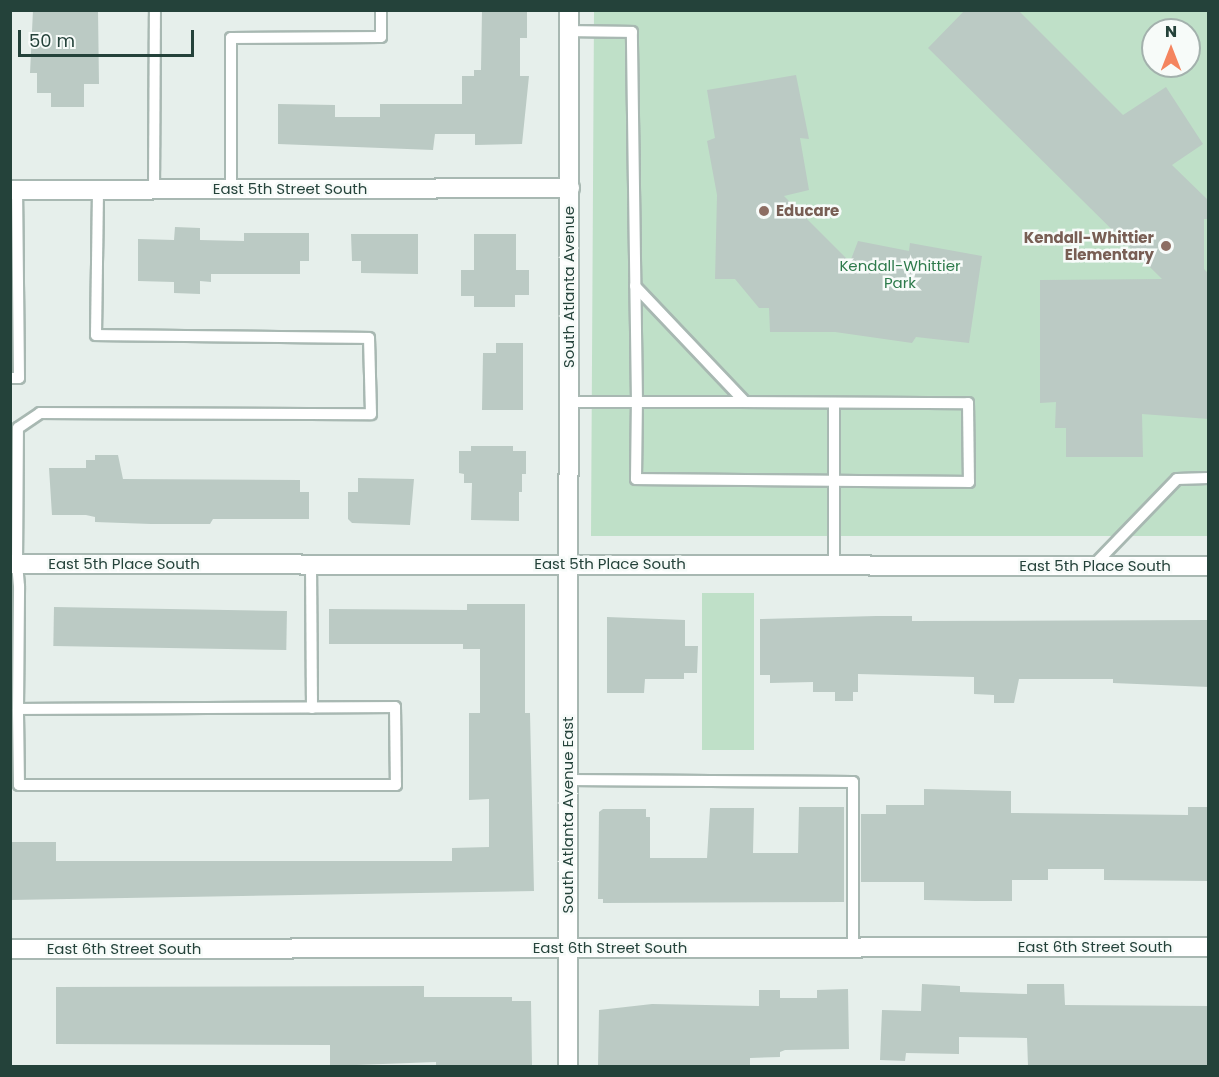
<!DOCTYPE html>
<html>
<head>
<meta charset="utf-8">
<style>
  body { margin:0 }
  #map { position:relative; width:1219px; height:1077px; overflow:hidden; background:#e6efeb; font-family:Poppins,sans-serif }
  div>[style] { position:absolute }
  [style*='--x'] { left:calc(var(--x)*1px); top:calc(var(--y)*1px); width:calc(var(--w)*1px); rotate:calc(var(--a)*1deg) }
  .green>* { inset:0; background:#bfe0c8; transform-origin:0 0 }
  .building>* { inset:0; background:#bbcac4; transform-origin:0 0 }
  .roads { filter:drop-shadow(2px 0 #a8b8b2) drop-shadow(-2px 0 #a8b8b2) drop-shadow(0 2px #a8b8b2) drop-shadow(0 -2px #a8b8b2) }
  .service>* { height:10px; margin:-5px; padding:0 5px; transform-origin:5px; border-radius:5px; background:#fff }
  .minor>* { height:18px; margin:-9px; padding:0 9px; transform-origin:9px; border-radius:9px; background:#fff }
  .tertiary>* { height:18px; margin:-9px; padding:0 9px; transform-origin:9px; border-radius:9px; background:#fff }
  .dots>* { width:16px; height:16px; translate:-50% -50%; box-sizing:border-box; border:3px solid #f7fbf9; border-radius:50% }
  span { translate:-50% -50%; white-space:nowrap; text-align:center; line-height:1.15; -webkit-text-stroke:5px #f7fbf9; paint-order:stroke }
  .street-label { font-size:15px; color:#24423a }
  .education-label { font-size:15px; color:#785e54; font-weight:700 }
  .left { translate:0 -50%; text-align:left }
  .right { translate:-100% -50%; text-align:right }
  .park-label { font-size:15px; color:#2d7a4b }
  .frame { position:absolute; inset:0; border:12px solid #24423a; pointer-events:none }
  .north { position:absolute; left:1141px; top:18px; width:60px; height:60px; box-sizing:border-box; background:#f7fbf9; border:2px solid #a3b1ad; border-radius:50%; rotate:0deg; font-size:16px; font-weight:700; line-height:24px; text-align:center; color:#24423a }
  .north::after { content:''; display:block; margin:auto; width:21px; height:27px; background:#f4845f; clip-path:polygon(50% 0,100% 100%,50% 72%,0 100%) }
  .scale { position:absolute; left:18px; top:30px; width:176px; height:27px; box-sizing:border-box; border:3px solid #24423a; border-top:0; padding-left:8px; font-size:18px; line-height:21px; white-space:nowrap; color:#24423a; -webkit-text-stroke:4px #f7fbf9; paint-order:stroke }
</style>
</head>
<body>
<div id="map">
  <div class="green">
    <div style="clip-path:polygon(evenodd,594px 11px,1208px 11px,1208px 536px,591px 536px,594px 11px,1153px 30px,1189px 30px,1189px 66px,1153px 66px,1153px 30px)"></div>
    <div style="left:702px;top:593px;width:52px;height:157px"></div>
  </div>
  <div class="building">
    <div style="clip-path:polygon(33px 10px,98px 10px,99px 84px,84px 84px,84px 107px,51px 107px,51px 93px,37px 93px,37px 73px,30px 73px)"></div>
    <div style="clip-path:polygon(482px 10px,527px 10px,527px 38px,520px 38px,520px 76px,529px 76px,522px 144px,475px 145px,475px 134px,435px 134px,433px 150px,278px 144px,278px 104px,335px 105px,335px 117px,380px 117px,380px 104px,462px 104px,462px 76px,474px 76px,474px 70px,481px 70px)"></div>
    <div style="clip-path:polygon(965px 10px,1018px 10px,1123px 115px,1166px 87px,1203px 144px,1172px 165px,1209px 201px,1209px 219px,1204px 219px,1204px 269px,1209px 274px,1209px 419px,1142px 414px,1143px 457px,1066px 457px,1066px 428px,1055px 428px,1056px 402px,1040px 403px,1040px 280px,1162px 279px,928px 48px)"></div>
    <div style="clip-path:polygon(796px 75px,809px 139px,800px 138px,809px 190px,784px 196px,850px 262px,858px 241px,909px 251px,910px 243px,982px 256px,969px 343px,916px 337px,912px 343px,835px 332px,770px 332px,769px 308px,759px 308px,735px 279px,715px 279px,717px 195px,707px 141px,715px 138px,707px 90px)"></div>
    <div style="clip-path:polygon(175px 227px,200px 228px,200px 240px,244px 241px,244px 233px,309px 233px,309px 261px,300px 261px,300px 274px,211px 274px,211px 282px,200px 281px,200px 294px,174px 293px,174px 282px,138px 281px,138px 239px,174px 240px)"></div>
    <div style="clip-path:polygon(351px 234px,418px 234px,418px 274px,361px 273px,361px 261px,352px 261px)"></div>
    <div style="clip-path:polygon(474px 234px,516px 234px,516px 270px,529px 270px,529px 295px,515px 295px,515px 307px,474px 307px,474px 296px,461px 296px,461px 270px,474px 270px)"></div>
    <div style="clip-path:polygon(496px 343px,523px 343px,523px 410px,482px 410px,483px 353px,496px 353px)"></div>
    <div style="clip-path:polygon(471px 446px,513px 446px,513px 451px,526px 451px,526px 474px,522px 474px,522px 492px,519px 492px,519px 521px,471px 520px,472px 483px,464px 483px,464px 474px,459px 473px,459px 451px,471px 451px)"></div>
    <div style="clip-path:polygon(95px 455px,118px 455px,123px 479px,300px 480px,300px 492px,309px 492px,309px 519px,213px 519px,210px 524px,151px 524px,95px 522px,95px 517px,86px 515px,52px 515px,49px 468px,86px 468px,86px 460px,95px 460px)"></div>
    <div style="clip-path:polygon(358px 478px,414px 479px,410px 525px,352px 523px,348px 519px,348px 492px,358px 492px)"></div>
    <div style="clip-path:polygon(467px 604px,525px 604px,525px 713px,530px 713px,534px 891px,10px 900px,10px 842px,56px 842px,56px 861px,452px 861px,452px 848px,489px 847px,489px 799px,469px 800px,469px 713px,480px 713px,480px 649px,463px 649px,463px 644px,329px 644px,329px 609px,467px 610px)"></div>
    <div style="left:54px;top:607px;width:233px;height:39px;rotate:1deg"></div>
    <div style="clip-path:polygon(876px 616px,912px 616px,912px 621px,1209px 620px,1209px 687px,1113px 683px,1113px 679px,1019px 679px,1014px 703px,994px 703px,994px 695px,974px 694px,974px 677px,858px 674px,858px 692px,853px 692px,853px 701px,835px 701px,835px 692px,813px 692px,813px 682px,770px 683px,770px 675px,760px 675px,760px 619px)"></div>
    <div style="clip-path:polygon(607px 617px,685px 620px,685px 646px,698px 646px,697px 673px,684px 673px,684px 679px,645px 679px,644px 693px,607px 693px)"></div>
    <div style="clip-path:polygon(924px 789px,1011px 791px,1011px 813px,1188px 815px,1188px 807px,1209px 807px,1209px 881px,1104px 880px,1104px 869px,1048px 869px,1048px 880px,1012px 880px,1012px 901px,976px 901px,924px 900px,924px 882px,861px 882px,861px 814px,886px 814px,886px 805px,924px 805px)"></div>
    <div style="clip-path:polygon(799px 807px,844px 807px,844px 902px,603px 903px,603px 899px,598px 899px,599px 812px,603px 809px,646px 809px,646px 817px,650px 817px,650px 858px,707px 858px,710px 808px,754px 808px,753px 853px,798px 853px)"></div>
    <div style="clip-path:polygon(922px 984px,960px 986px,960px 992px,1027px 994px,1027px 984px,1064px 984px,1065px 1005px,1209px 1006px,1209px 1066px,1028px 1066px,1027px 1038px,959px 1037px,959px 1054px,906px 1053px,905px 1061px,880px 1060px,882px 1010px,921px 1011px)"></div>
    <div style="clip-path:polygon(424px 986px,424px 997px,512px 997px,512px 1001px,531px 1001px,532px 1066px,436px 1066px,436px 1062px,330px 1066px,330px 1045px,56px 1044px,56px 987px)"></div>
    <div style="clip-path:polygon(848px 989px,849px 1049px,785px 1050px,780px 1052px,780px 1057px,750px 1058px,750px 1066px,598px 1066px,599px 1010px,652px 1004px,759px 1006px,759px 990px,780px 990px,780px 998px,817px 998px,817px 990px)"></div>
  </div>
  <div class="roads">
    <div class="service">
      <div style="--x:231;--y:189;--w:151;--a:-90"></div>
      <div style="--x:231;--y:38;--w:150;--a:-0.4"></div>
      <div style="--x:381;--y:37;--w:27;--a:-90"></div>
      <div style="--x:154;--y:190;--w:180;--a:-89.7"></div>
      <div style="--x:635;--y:286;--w:160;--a:46.5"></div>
      <div style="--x:10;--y:378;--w:9;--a:0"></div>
      <div style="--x:19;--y:378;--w:188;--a:-90.6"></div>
      <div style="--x:568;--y:402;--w:177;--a:0"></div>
      <div style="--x:745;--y:402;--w:223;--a:0.3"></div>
      <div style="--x:968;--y:403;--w:79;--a:89.3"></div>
      <div style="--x:969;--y:482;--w:333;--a:-179.5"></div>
      <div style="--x:636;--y:479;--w:77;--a:-89.3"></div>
      <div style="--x:637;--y:402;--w:370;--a:-90.8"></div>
      <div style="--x:632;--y:32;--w:63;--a:-179.1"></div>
      <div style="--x:834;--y:403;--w:162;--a:90"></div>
      <div style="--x:311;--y:564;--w:144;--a:89.6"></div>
      <div style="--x:1093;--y:566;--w:121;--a:-46"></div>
      <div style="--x:1177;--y:479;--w:31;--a:-2"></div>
      <div style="--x:18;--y:709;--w:377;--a:-0.3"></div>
      <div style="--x:395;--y:707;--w:78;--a:89.3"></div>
      <div style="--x:396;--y:785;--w:377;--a:180"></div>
      <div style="--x:19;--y:785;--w:76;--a:-90.8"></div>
      <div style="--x:18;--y:709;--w:123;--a:-89.5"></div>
      <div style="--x:19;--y:586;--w:22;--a:-95"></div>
      <div style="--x:17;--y:564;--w:136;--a:-89.6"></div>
      <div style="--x:18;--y:428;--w:27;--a:-34"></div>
      <div style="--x:40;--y:413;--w:331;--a:0.2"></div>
      <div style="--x:371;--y:414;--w:76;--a:-91.5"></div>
      <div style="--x:369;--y:338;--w:273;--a:-179.4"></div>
      <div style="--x:96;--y:335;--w:145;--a:-89.2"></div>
      <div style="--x:568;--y:780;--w:285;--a:0.4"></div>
      <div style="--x:853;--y:782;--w:166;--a:90"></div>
    </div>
    <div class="minor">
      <div style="--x:10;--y:190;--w:560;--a:-0.2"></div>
      <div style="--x:10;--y:564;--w:1198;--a:0.1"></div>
      <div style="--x:568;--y:1066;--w:1056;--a:-89.95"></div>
    </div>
    <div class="tertiary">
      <div style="--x:10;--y:949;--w:1198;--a:-0.1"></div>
    </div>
  </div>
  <div class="dots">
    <div style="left:764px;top:211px;background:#8d6e63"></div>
    <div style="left:1166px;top:246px;background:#8d6e63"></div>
  </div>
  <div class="street-label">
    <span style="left:290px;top:189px">East 5th Street South</span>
    <span style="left:569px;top:287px;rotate:-90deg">South Atlanta Avenue</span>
    <span style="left:124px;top:564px">East 5th Place South</span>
    <span style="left:610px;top:564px">East 5th Place South</span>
    <span style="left:1095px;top:566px">East 5th Place South</span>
    <span style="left:568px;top:815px;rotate:-90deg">South Atlanta Avenue East</span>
    <span style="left:1095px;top:947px">East 6th Street South</span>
    <span style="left:610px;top:948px">East 6th Street South</span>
    <span style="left:124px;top:949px">East 6th Street South</span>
  </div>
  <div class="education-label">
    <span class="left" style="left:776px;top:211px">Educare</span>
    <span class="right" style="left:1154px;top:246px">Kendall-Whittier<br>Elementary</span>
  </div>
  <div class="park-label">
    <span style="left:900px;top:274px">Kendall-Whittier<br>Park</span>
  </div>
  <div class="frame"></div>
  <div class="north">N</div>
  <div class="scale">50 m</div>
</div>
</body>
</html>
